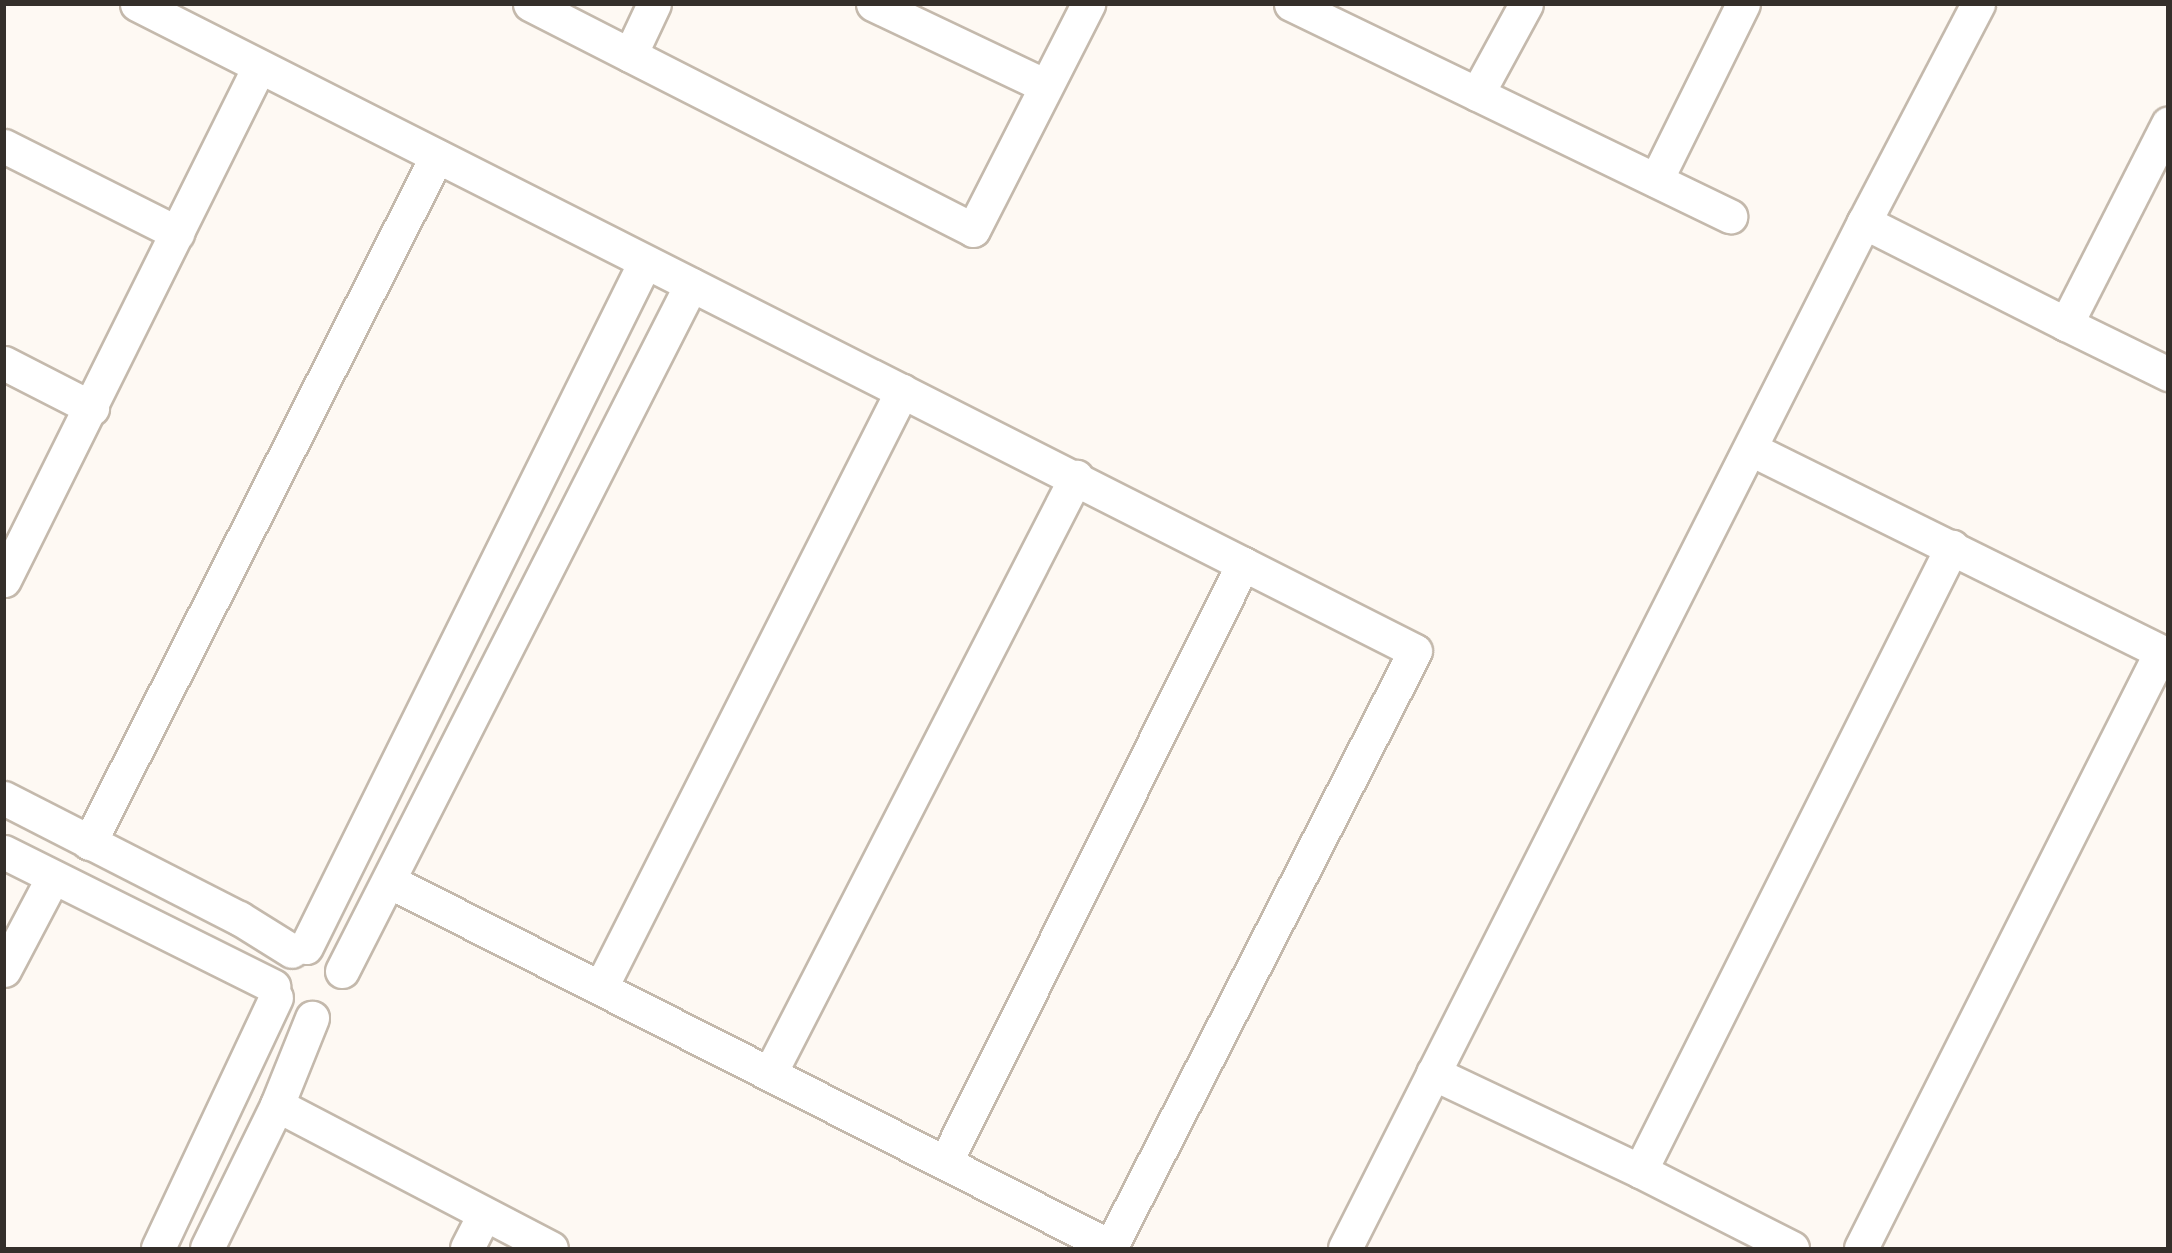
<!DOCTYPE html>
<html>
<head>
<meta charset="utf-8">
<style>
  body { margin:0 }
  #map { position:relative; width:2172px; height:1253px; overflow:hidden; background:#fef9f3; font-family:Mulish,sans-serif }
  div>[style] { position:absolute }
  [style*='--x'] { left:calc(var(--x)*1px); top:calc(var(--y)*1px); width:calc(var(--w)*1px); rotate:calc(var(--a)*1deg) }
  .roads { filter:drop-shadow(2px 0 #c4b9ac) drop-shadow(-2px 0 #c4b9ac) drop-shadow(0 2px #c4b9ac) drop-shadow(0 -2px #c4b9ac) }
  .minor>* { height:33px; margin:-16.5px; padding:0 16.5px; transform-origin:16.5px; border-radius:16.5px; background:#fff }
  span { translate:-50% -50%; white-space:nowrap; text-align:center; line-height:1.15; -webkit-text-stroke:6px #fef9f3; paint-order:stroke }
  .frame { position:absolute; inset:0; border:6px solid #342f2a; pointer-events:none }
</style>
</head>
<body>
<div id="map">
  <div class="roads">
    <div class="minor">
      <div style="--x:137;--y:4;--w:1432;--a:26.85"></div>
      <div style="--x:1415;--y:651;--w:670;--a:117.06"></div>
      <div style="--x:530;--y:4;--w:497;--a:27"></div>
      <div style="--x:973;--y:230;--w:254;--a:-63"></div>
      <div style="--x:873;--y:4;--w:191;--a:25.4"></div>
      <div style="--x:1291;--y:4;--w:488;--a:25.8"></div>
      <div style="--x:630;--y:55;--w:56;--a:-64.8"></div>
      <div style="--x:1477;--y:94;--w:102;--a:-61.4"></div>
      <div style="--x:4;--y:146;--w:194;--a:26.7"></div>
      <div style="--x:1656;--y:180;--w:196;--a:-63.7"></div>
      <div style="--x:1864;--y:222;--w:246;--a:-62.4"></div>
      <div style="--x:2066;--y:324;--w:114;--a:26.1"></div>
      <div style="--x:4;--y:363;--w:99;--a:27.1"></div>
      <div style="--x:1753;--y:450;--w:463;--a:26.3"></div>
      <div style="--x:4;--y:580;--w:573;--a:-63.57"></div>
      <div style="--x:4;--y:798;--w:264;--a:27.1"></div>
      <div style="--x:239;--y:918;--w:62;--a:31.9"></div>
      <div style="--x:89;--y:843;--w:770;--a:-63.14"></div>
      <div style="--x:4;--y:852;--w:301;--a:26.5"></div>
      <div style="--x:391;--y:882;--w:807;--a:26.88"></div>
      <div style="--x:306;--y:947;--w:764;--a:-63.67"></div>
      <div style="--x:4;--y:970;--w:105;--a:-62.2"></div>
      <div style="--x:342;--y:971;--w:770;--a:-63.04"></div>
      <div style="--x:601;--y:987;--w:668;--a:-63.2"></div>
      <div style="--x:771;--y:1071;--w:668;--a:-62.82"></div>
      <div style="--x:1433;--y:1073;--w:229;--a:25.3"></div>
      <div style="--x:277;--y:1105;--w:309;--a:27.6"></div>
      <div style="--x:946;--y:1161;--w:667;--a:-63.55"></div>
      <div style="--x:158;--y:1248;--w:277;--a:-64.8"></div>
      <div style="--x:207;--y:1248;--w:159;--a:-63.9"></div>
      <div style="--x:277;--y:1105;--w:94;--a:-68.1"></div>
      <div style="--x:467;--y:1248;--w:36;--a:-63"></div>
      <div style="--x:1345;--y:1248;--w:1150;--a:-63.17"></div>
      <div style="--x:1864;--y:222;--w:226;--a:26.8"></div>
      <div style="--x:2066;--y:324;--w:225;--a:-63"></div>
      <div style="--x:1792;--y:1248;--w:170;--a:-153.1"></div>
      <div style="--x:1640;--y:1171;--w:698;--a:-63.43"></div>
      <div style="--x:1861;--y:1248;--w:667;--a:-63.28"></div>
    </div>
  </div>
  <div class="frame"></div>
</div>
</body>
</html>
